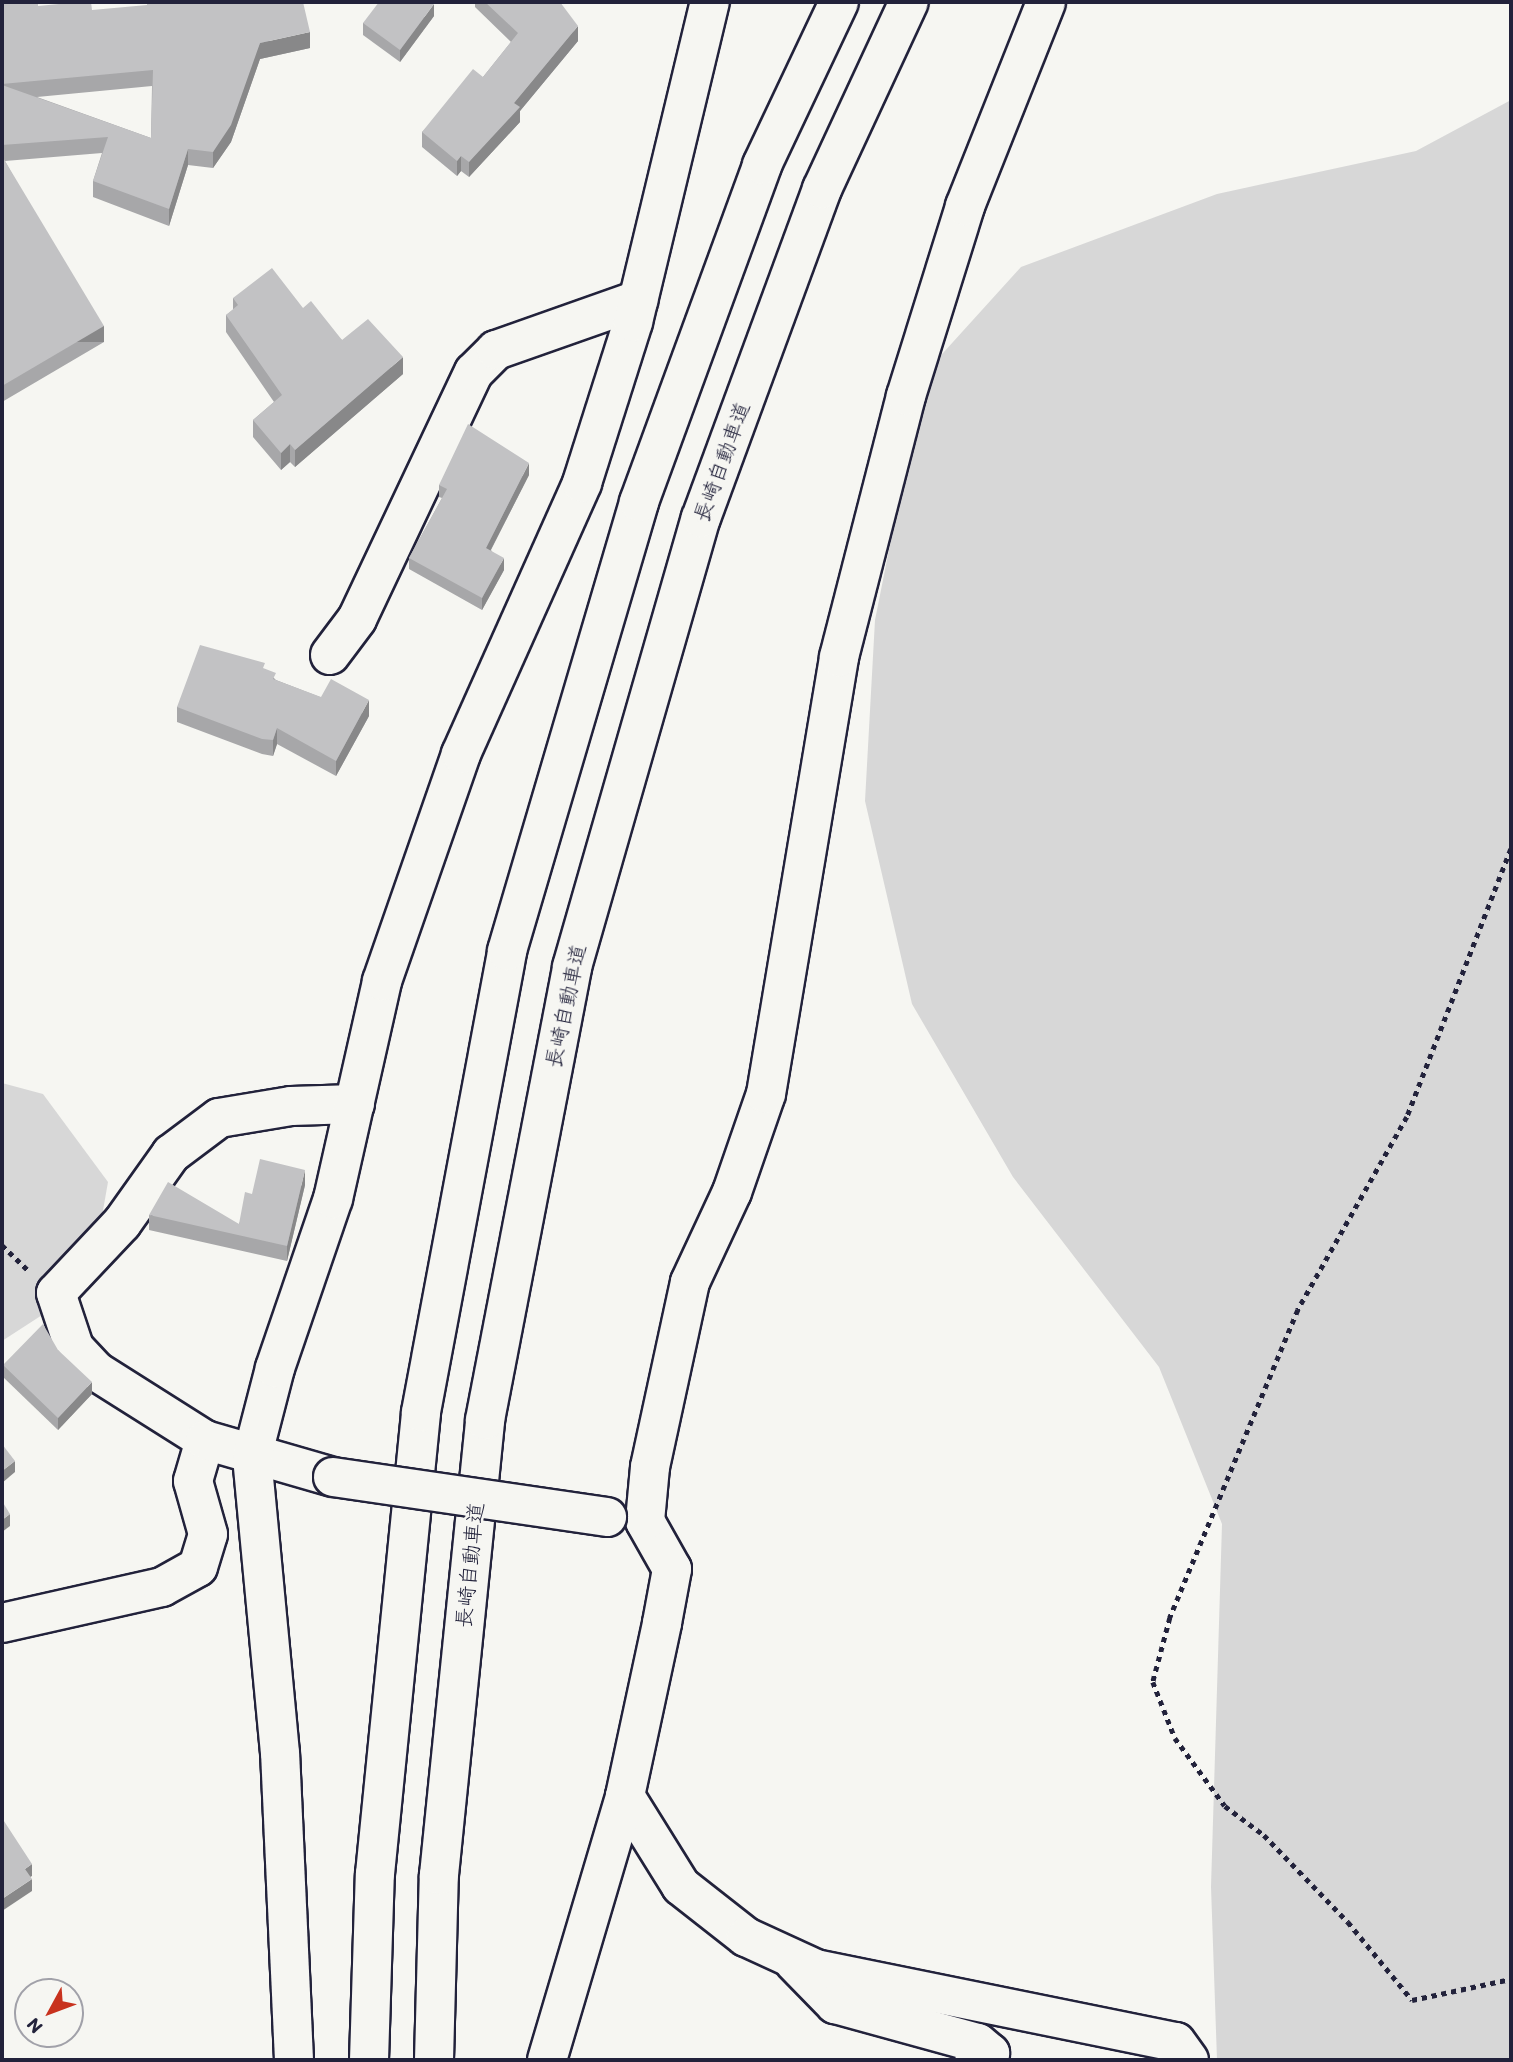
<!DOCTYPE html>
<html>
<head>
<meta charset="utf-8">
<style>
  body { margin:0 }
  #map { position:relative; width:1513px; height:2062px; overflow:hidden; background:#f6f6f2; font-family:Itim,"Klee One",sans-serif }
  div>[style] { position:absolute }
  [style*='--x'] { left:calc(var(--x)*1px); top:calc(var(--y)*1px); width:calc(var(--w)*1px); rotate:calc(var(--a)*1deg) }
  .green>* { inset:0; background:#d7d7d7 }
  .path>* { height:4.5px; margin-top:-2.25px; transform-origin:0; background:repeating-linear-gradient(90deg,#22223b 0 5px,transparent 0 10px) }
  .roads { filter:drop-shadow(2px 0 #22223b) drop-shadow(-2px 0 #22223b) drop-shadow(0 2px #22223b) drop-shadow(0 -2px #22223b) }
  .minor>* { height:38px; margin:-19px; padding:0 19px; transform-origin:19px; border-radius:19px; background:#f6f6f2 }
  .highway>* { height:38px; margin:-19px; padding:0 19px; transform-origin:19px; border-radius:19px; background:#f6f6f2 }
  .bridges { filter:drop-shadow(2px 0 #22223b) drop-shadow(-2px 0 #22223b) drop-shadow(0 2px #22223b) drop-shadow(0 -2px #22223b) }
  .minor-bridge>* { height:38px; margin:-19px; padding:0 19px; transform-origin:19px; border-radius:19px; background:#f6f6f2 }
  .wall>* { inset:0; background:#a7a7a9 }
  .shaded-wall>* { inset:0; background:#888889; transform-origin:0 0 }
  .building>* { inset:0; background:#c2c2c4 }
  span { translate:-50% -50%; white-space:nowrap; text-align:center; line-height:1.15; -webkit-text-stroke:5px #f6f6f2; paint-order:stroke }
  .street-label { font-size:21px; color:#22223b }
  .frame { position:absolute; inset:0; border:4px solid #22223b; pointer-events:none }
  .north { position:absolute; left:14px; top:1978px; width:70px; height:70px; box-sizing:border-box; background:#f6f6f2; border:2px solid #a1a1a9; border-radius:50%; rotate:229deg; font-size:19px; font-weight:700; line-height:28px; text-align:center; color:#22223b }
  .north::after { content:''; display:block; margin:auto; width:24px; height:32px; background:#c8321e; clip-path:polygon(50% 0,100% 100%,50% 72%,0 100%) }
</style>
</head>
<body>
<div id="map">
  <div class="green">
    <div style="clip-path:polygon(1511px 100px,1511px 2060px,1217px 2060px,1211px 1887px,1222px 1524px,1159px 1367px,1013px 1177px,912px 1004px,865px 801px,875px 620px,924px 374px,1021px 267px,1217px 194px,1416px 151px)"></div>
    <div style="clip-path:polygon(2px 1083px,43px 1094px,108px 1182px,90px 1284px,2px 1341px)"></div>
  </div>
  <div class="path">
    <div style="--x:1511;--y:849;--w:287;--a:111.2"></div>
    <div style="--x:1407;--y:1117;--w:222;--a:119.5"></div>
    <div style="--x:1298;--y:1310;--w:334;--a:112.6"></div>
    <div style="--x:1170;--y:1618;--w:66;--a:104.9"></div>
    <div style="--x:1153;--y:1682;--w:60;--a:68.6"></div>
    <div style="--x:1175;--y:1738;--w:84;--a:53.7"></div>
    <div style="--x:1225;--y:1806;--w:49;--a:36.6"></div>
    <div style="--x:1264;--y:1835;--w:121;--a:46"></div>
    <div style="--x:1348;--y:1922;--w:101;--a:50.6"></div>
    <div style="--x:1412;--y:2000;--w:101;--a:-12"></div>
    <div style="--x:2;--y:1245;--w:37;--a:44"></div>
  </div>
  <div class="roads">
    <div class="minor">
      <div style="--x:330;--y:655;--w:45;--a:-53.1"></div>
      <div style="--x:357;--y:619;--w:273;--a:-64.7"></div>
      <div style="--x:474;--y:372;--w:31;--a:-45"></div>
      <div style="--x:496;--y:350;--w:151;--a:-19.4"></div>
      <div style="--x:205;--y:1440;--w:129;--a:-147.7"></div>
      <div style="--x:96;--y:1371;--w:33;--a:-133"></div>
      <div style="--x:74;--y:1347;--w:57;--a:-108.4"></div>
      <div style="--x:56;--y:1293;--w:96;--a:-46.7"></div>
      <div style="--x:122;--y:1223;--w:85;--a:-54.6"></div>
      <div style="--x:171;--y:1154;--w:60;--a:-36.9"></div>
      <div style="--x:219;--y:1118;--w:73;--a:-9.5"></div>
      <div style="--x:291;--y:1106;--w:64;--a:-1.8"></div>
      <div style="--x:2;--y:1623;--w:164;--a:-12.7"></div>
      <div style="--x:162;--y:1587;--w:41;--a:-29.1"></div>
      <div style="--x:198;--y:1567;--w:34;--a:-73"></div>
      <div style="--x:208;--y:1534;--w:55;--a:-105.8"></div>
      <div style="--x:193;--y:1481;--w:43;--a:-73.7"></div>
      <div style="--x:205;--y:1440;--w:133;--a:16.1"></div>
      <div style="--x:625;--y:1796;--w:106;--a:58.1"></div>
      <div style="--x:681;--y:1886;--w:83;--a:38.1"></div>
      <div style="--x:746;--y:1937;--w:77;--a:24.6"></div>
      <div style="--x:816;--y:1969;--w:367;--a:11.5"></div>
      <div style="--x:1176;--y:2042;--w:22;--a:54"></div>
      <div style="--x:794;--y:1962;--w:59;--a:45.7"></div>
      <div style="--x:835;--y:2004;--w:148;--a:15.3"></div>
      <div style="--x:978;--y:2043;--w:16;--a:40"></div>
      <div style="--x:990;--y:2053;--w:17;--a:156"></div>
      <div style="--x:294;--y:2060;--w:307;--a:-92.6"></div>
      <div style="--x:280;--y:1753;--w:297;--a:-95.4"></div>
      <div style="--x:252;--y:1457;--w:92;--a:-75.5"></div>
      <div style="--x:275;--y:1368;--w:179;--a:-71.1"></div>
      <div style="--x:333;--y:1199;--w:223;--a:-77.3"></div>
      <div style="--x:382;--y:981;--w:240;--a:-70.8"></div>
      <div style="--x:461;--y:754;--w:297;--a:-65.9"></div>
      <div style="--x:582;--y:483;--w:169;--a:-72.4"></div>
      <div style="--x:633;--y:322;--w:329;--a:-76.5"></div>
      <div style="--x:547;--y:2060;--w:275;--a:-73.5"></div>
      <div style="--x:625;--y:1796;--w:177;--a:-77.9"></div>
      <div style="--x:662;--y:1623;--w:55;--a:-79.5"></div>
      <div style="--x:672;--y:1569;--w:55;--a:-119.4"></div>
      <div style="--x:645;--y:1521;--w:54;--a:-84.7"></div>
      <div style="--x:650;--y:1467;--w:189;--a:-77.8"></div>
      <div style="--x:690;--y:1282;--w:99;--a:-65"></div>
      <div style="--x:732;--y:1192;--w:104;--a:-70.9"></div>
      <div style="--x:766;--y:1094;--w:443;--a:-80.5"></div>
      <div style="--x:839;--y:657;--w:269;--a:-75.6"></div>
      <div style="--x:906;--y:396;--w:199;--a:-72.7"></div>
      <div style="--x:965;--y:206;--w:219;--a:-68.3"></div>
    </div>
    <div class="highway">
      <div style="--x:369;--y:2060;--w:186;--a:-88.2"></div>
      <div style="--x:375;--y:1874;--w:464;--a:-84.3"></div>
      <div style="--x:421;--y:1412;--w:469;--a:-79.4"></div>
      <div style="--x:507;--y:951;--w:468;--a:-73.6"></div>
      <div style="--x:639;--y:502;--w:359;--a:-69.9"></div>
      <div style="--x:762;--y:165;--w:180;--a:-64.7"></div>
      <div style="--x:434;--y:2060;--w:185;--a:-88.5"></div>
      <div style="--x:439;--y:1875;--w:457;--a:-84.2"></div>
      <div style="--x:485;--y:1420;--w:461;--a:-79.1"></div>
      <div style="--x:572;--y:967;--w:467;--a:-74"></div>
      <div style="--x:701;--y:518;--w:351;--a:-69.8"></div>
      <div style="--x:822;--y:189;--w:206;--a:-65.1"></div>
    </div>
  </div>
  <div class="bridges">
    <div class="minor-bridge">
      <div style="--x:333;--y:1477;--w:277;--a:8.3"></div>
    </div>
  </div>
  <div class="wall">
    <div style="clip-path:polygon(475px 2px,560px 2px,578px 41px,520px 111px,520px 122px,469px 177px,461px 171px,457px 176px,422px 147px,422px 132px,483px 77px,511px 42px,475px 7px)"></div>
    <div style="clip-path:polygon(evenodd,2px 4px,92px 10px,310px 48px,260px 59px,231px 142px,213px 168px,188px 165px,169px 226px,93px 197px,93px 181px,102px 153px,5px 161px,104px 342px,2px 402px,2px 4px,152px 86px,151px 138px,37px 97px,152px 86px)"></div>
    <div style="clip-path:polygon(434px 16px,400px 62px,363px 35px,363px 23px)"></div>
    <div style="clip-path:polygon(233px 298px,303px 308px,342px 340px,403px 374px,295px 467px,290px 462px,281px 470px,253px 437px,253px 420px,274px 402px,226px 332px,226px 315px,233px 310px)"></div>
    <div style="clip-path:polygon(529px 475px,491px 550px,504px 570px,482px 610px,409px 569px,409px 558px,442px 498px,439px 497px,439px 485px)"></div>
    <div style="clip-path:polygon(265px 669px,276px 680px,369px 716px,336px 776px,277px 744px,273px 756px,262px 754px,177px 722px,177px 707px)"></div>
    <div style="clip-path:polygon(305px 1185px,287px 1261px,149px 1230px,149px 1215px,239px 1224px,252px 1194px)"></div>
    <div style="clip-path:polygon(58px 1350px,92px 1394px,58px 1430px,3px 1377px,3px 1365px)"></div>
  </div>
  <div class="shaded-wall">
    <div style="clip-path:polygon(434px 4px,434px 16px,400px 62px,400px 50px)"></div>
    <div style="clip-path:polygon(578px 26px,578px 41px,520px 111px,520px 122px,469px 177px,469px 162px,514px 103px)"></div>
    <div style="clip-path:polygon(310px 32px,310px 48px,260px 59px,231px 142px,213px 168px,213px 152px,260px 43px)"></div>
    <div style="clip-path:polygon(188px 149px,188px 165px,169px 226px,169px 209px)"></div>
    <div style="clip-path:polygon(461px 156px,461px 171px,457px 176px,457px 161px)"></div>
    <div style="left:104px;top:326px;width:16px;height:118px;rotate:90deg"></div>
    <div style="clip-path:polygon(403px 357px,403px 374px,295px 467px,295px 450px)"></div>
    <div style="clip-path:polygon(290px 444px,290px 462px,281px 470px,281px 453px)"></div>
    <div style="clip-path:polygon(529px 463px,529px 475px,486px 559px,486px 548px)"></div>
    <div style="clip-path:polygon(504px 558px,504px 570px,482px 610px,482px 598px)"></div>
    <div style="clip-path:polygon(369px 700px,369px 716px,336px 776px,336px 761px)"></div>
    <div style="clip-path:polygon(277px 728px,277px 744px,273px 756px,273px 740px)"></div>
    <div style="clip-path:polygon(305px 1170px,305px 1185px,287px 1261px,287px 1246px)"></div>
    <div style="clip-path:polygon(92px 1382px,92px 1394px,58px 1430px,58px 1418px)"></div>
    <div style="clip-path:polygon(15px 1461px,15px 1472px,2px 1483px,2px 1471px)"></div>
    <div style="clip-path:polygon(10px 1514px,10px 1526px,2px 1532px,2px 1520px)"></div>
    <div style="clip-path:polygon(32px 1864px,32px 1876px,25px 1880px,25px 1869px)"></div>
    <div style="clip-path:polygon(32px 1879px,32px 1891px,2px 1911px,2px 1899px)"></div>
  </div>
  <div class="building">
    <div style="clip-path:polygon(18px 2px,38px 2px,38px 6px,80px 2px,91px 2px,92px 10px,147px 5px,147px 2px,303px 2px,310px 32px,260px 43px,231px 125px,213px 152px,188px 149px,169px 209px,93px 181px,108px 137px,2px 145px,2px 85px,151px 138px,153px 70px,2px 84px,2px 4px)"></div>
    <div style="clip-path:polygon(379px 2px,431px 2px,434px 4px,400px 50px,363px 23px)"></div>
    <div style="clip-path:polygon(485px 2px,560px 2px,578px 26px,514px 103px,520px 107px,469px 162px,461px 156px,457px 161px,422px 132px,473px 69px,483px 77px,518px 33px)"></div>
    <div style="clip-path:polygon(2px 156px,104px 326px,2px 386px)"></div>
    <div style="clip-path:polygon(272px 268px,303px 308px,311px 301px,342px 340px,368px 319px,403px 357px,295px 450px,290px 444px,281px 453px,253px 420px,282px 395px,226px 315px,238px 305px,233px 298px)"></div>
    <div style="clip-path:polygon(468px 424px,529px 463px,486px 548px,504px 558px,482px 598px,409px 558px,447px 489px,439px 485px)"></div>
    <div style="clip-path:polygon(200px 645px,265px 663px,263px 668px,276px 673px,273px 679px,321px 697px,331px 679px,369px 700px,336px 761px,277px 728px,273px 740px,262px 739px,177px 707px)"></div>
    <div style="clip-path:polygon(260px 1159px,305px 1170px,287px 1246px,149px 1215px,168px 1182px,239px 1224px,245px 1192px,252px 1194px)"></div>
    <div style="clip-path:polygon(43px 1324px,58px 1350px,92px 1382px,58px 1418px,3px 1365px)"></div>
    <div style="clip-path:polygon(2px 1444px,15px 1461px,2px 1471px)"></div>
    <div style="clip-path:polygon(2px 1501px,10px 1514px,2px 1520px)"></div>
    <div style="clip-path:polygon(2px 1818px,32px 1864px,25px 1869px,32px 1879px,2px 1899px)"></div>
  </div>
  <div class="street-label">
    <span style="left:722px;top:462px;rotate:-70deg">長崎自動車道</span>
    <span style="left:566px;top:1006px;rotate:-78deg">長崎自動車道</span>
    <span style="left:470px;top:1565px;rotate:-84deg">長崎自動車道</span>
  </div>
  <div class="frame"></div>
  <div class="north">N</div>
</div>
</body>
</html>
